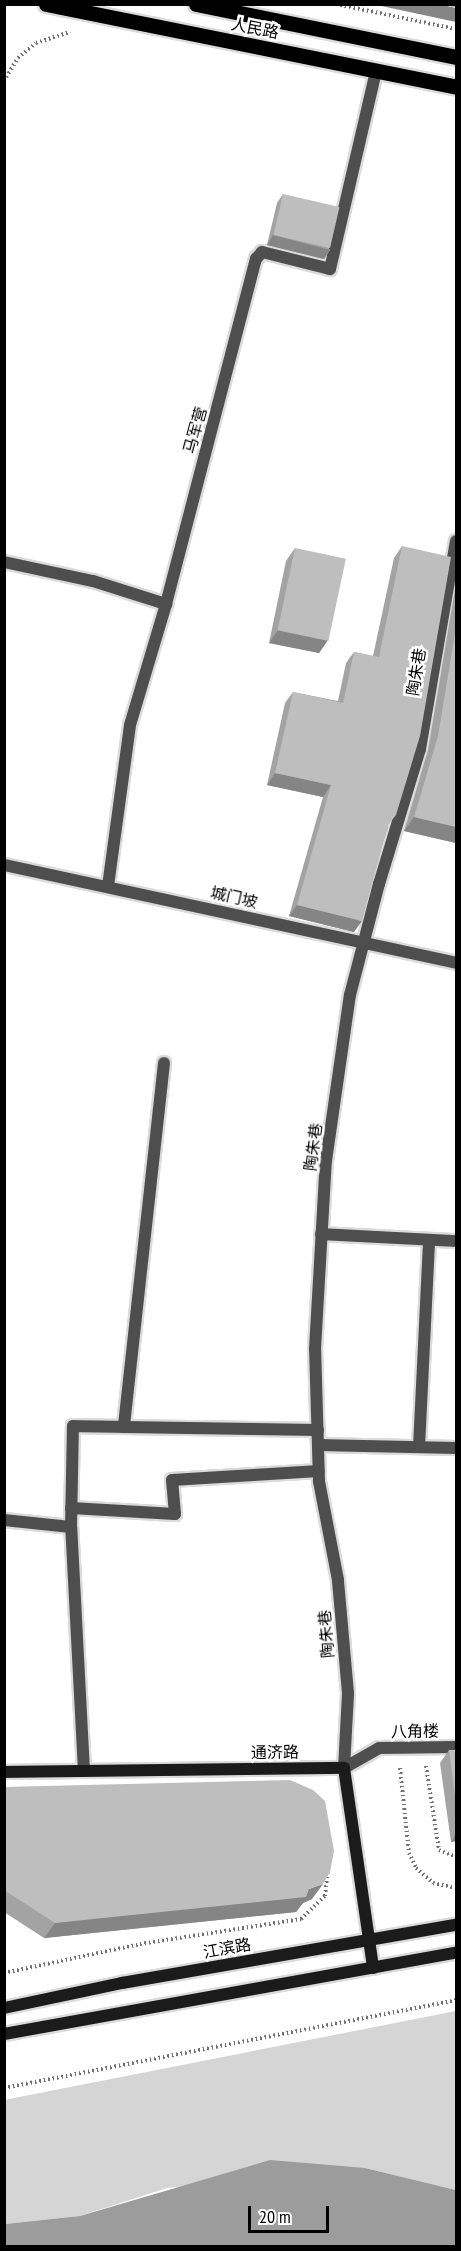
<!DOCTYPE html>
<html>
<head>
<meta charset="utf-8">
<style>
  body { margin:0 }
  #map { position:relative; width:461px; height:2251px; overflow:hidden; background:#fff; font-family:"PT Sans Narrow","Noto Sans SC",sans-serif }
  div>[style] { position:absolute }
  [style*='--x'] { left:calc(var(--x)*1px); top:calc(var(--y)*1px); width:calc(var(--w)*1px); rotate:calc(var(--a)*1deg) }
  .green>* { inset:0; background:#d5d5d5 }
  .water>* { inset:0; background:#9c9c9c }
  .path>* { height:4px; margin-top:-2px; transform-origin:0; background:repeating-linear-gradient(90deg,#707070 0 1.5px,transparent 0 4.5px) }
  .roads { filter:drop-shadow(2px 0 #dbdbdb) drop-shadow(-2px 0 #dbdbdb) drop-shadow(0 2px #dbdbdb) drop-shadow(0 -2px #dbdbdb) }
  .lane>* { height:12px; margin:-6px; padding:0 6px; transform-origin:6px; border-radius:6px; background:#4e4e4e }
  .secondary>* { height:12px; margin:-6px; padding:0 6px; transform-origin:6px; border-radius:6px; background:#1b1b1b }
  .primary>* { height:15px; margin:-7.5px; padding:0 7.5px; transform-origin:7.5px; border-radius:7.5px; background:#000 }
  .wall>* { inset:0; background:#a3a3a3 }
  .shaded-wall>* { inset:0; background:#858585 }
  .building>* { inset:0; background:#bebebe; transform-origin:0 0 }
  span { translate:-50% -50%; white-space:nowrap; text-align:center; line-height:1.15; -webkit-text-stroke:5px #fff; paint-order:stroke }
  .street-label { font-size:16px; color:#000 }
  .frame { position:absolute; inset:0; border:6px solid #000; pointer-events:none }
  .scale { position:absolute; left:248px; top:2206px; width:81px; height:27px; box-sizing:border-box; border:3px solid #000; border-top:0; padding-left:8px; font-size:18px; line-height:21px; white-space:nowrap; color:#000; -webkit-text-stroke:4px #fff; paint-order:stroke }
</style>
</head>
<body>
<div id="map">
  <div class="green">
    <div style="clip-path:polygon(456px 2011px,456px 2190px,365px 2168px,167px 2188px,80px 2216px,5px 2224px,4px 2100px)"></div>
  </div>
  <div class="water">
    <div style="clip-path:polygon(270px 2160px,365px 2168px,456px 2190px,456px 2246px,5px 2246px,5px 2224px,80px 2216px)"></div>
  </div>
  <div class="path">
    <div style="--x:336;--y:4;--w:123;--a:11.8"></div>
    <div style="--x:4;--y:81;--w:27;--a:-59"></div>
    <div style="--x:18;--y:58;--w:23;--a:-40"></div>
    <div style="--x:36;--y:43;--w:36;--a:-18"></div>
    <div style="--x:426;--y:1766;--w:85;--a:81.2"></div>
    <div style="--x:439;--y:1850;--w:18;--a:22"></div>
    <div style="--x:400;--y:1768;--w:85;--a:84"></div>
    <div style="--x:409;--y:1853;--w:17;--a:65"></div>
    <div style="--x:416;--y:1868;--w:23;--a:41"></div>
    <div style="--x:433;--y:1883;--w:24;--a:12"></div>
    <div style="--x:4;--y:1973;--w:139;--a:-12"></div>
    <div style="--x:140;--y:1944;--w:163;--a:-8.8"></div>
    <div style="--x:301;--y:1919;--w:33;--a:-44"></div>
    <div style="--x:325;--y:1896;--w:27;--a:-84"></div>
    <div style="--x:4;--y:2088;--w:460;--a:-11"></div>
  </div>
  <div class="roads">
    <div class="lane">
      <div style="--x:4;--y:562;--w:91;--a:12.1"></div>
      <div style="--x:93;--y:581;--w:77;--a:17.5"></div>
      <div style="--x:4;--y:865;--w:463;--a:12.2"></div>
      <div style="--x:108;--y:886;--w:162;--a:-82.2"></div>
      <div style="--x:130;--y:725;--w:126;--a:-73.4"></div>
      <div style="--x:166;--y:604;--w:357;--a:-75.4"></div>
      <div style="--x:256;--y:259;--w:9;--a:-49"></div>
      <div style="--x:262;--y:252;--w:70;--a:14"></div>
      <div style="--x:330;--y:269;--w:203;--a:-76.9"></div>
      <div style="--x:164;--y:1063;--w:366;--a:96.3"></div>
      <div style="--x:124;--y:1427;--w:194;--a:0.9"></div>
      <div style="--x:321;--y:1234;--w:135;--a:3"></div>
      <div style="--x:318;--y:1445;--w:138;--a:1.2"></div>
      <div style="--x:419;--y:1447;--w:207;--a:-87.2"></div>
      <div style="--x:71;--y:1508;--w:104;--a:3.3"></div>
      <div style="--x:175;--y:1514;--w:34;--a:-95"></div>
      <div style="--x:172;--y:1480;--w:147;--a:-3.5"></div>
      <div style="--x:4;--y:1520;--w:67;--a:6"></div>
      <div style="--x:344;--y:1768;--w:75;--a:-86.9"></div>
      <div style="--x:348;--y:1693;--w:113;--a:-95.1"></div>
      <div style="--x:338;--y:1580;--w:101;--a:-100.9"></div>
      <div style="--x:319;--y:1481;--w:132;--a:-91.7"></div>
      <div style="--x:315;--y:1349;--w:188;--a:-86.7"></div>
      <div style="--x:326;--y:1161;--w:168;--a:-81.8"></div>
      <div style="--x:350;--y:995;--w:115;--a:-75.4"></div>
      <div style="--x:379;--y:884;--w:141;--a:-73.1"></div>
      <div style="--x:420;--y:749;--w:211;--a:-80.2"></div>
      <div style="--x:344;--y:1768;--w:40;--a:-29.7"></div>
      <div style="--x:379;--y:1748;--w:77;--a:-0.7"></div>
      <div style="--x:84;--y:1771;--w:244;--a:-93"></div>
      <div style="--x:71;--y:1527;--w:101;--a:-88.9"></div>
      <div style="--x:73;--y:1426;--w:51;--a:1.1"></div>
    </div>
    <div class="secondary">
      <div style="--x:4;--y:1772;--w:340;--a:-0.7"></div>
      <div style="--x:344;--y:1768;--w:202;--a:81.7"></div>
      <div style="--x:4;--y:2008;--w:121;--a:-12"></div>
      <div style="--x:122;--y:1983;--w:339;--a:-9.9"></div>
      <div style="--x:4;--y:2034;--w:459;--a:-10.2"></div>
    </div>
    <div class="primary">
      <div style="--x:46;--y:4;--w:418;--a:11.4"></div>
      <div style="--x:196;--y:4;--w:265;--a:11.5"></div>
    </div>
  </div>
  <div class="wall">
    <div style="clip-path:polygon(283px 194px,330px 250px,324px 259px,267px 245px,277px 203px)"></div>
    <div style="clip-path:polygon(402px 546px,388px 827px,354px 932px,289px 916px,323px 797px,267px 785px,285px 703px,293px 692px,338px 701px,346px 663px,354px 652px,373px 656px,394px 558px)"></div>
    <div style="clip-path:polygon(295px 548px,328px 640px,319px 653px,269px 643px,286px 561px)"></div>
    <div style="clip-path:polygon(456px 583px,456px 843px,404px 831px,428px 750px)"></div>
    <div style="clip-path:polygon(449px 1750px,456px 1750px,456px 1841px,451px 1842px,440px 1763px)"></div>
    <div style="clip-path:polygon(4px 1787px,312px 1899px,303px 1903px,296px 1912px,44px 1938px,4px 1912px)"></div>
  </div>
  <div class="shaded-wall">
    <div style="clip-path:polygon(372px 4px,439px 4px,456px 8px,456px 22px)"></div>
    <div style="clip-path:polygon(273px 235px,330px 250px,324px 259px,267px 245px)"></div>
    <div style="clip-path:polygon(278px 630px,328px 640px,319px 653px,269px 643px)"></div>
    <div style="clip-path:polygon(275px 773px,331px 785px,323px 797px,267px 785px)"></div>
    <div style="clip-path:polygon(414px 817px,456px 827px,456px 843px,404px 831px)"></div>
    <div style="clip-path:polygon(297px 905px,362px 921px,354px 932px,289px 916px)"></div>
    <div style="clip-path:polygon(456px 1834px,456px 1841px,451px 1842px)"></div>
    <div style="clip-path:polygon(323px 1884px,312px 1899px,303px 1903px,296px 1912px,44px 1938px,55px 1923px,309px 1889px)"></div>
  </div>
  <div class="building">
    <div style="clip-path:polygon(439px 4px,456px 4px,456px 8px)"></div>
    <div style="left:283px;top:194px;width:58px;height:42px;rotate:13deg"></div>
    <div style="clip-path:polygon(402px 546px,451px 557px,420px 736px,396px 815px,388px 825px,362px 921px,297px 905px,331px 785px,275px 773px,293px 692px,343px 703px,354px 652px,379px 657px)"></div>
    <div style="left:295px;top:548px;width:52px;height:84px;rotate:12deg"></div>
    <div style="clip-path:polygon(456px 627px,456px 827px,414px 817px,438px 736px)"></div>
    <div style="clip-path:polygon(449px 1750px,456px 1750px,456px 1803px)"></div>
    <div style="clip-path:polygon(290px 1780px,313px 1790px,325px 1801px,334px 1851px,330px 1872px,323px 1884px,309px 1889px,306px 1897px,55px 1923px,4px 1890px,4px 1787px)"></div>
  </div>
  <div class="street-label">
    <span style="left:255px;top:28px;rotate:11deg">人民路</span>
    <span style="left:195px;top:430px;rotate:-75deg">马军营</span>
    <span style="left:416px;top:672px;rotate:-81deg">陶朱巷</span>
    <span style="left:234px;top:897px;rotate:13deg">城门坡</span>
    <span style="left:313px;top:1147px;rotate:-83deg">陶朱巷</span>
    <span style="left:326px;top:1634px;rotate:-95deg">陶朱巷</span>
    <span style="left:415px;top:1731px;rotate:-1deg">八角楼</span>
    <span style="left:275px;top:1752px;rotate:-1deg">通济路</span>
    <span style="left:227px;top:1948px;rotate:-10deg">江滨路</span>
  </div>
  <div class="frame"></div>
  <div class="scale">20 m</div>
</div>
</body>
</html>
